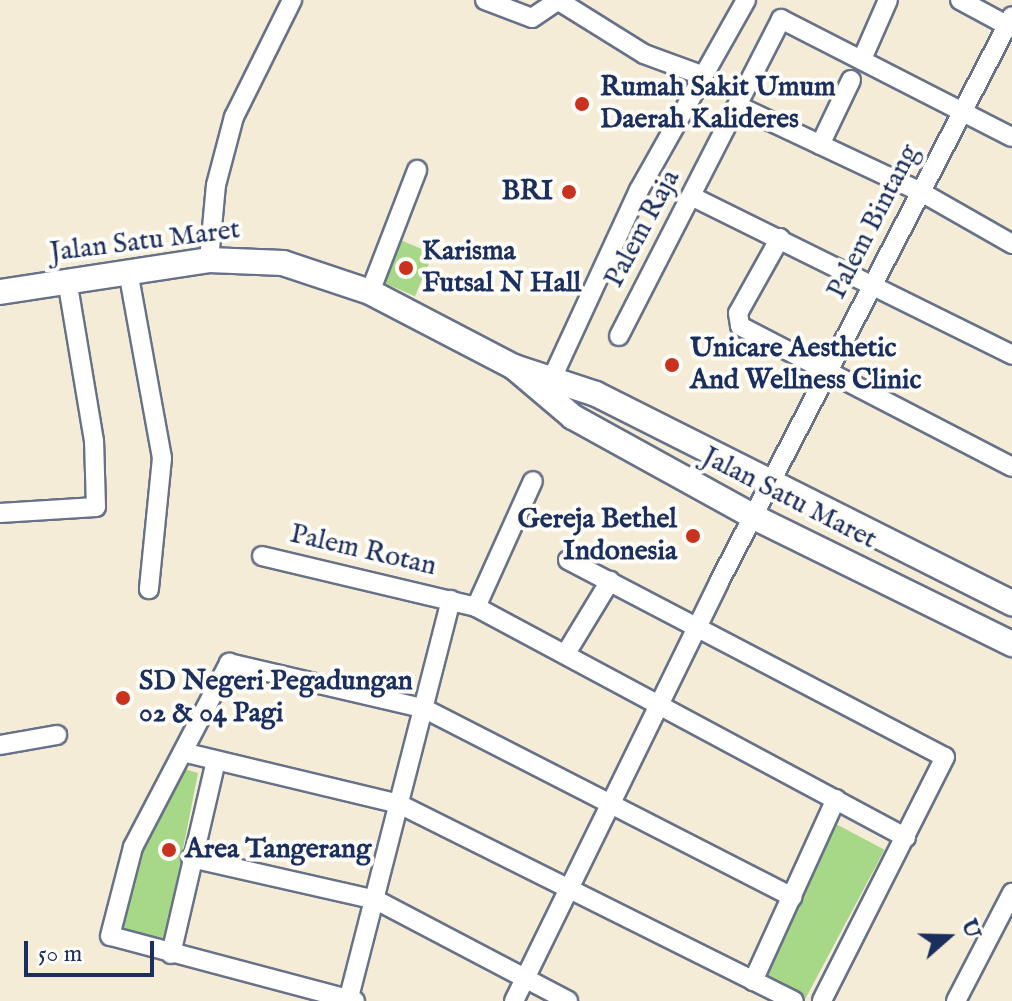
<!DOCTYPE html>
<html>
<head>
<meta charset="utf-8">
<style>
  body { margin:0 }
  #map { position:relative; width:1012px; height:1001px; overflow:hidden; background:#f4ecd7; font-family:"IM FELL English",serif }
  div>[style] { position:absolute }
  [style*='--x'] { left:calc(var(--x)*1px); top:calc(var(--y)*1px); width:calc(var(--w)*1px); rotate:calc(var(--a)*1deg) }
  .green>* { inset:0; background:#a6d887; transform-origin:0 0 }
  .roads { filter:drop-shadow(2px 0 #677188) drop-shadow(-2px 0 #677188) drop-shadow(0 2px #677188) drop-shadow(0 -2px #677188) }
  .minor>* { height:18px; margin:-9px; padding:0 9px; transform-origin:9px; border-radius:9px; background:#fff }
  .tertiary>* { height:24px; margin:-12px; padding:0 12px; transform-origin:12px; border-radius:12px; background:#fff }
  .dots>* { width:22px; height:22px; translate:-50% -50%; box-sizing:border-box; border:4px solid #fdfcf7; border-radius:50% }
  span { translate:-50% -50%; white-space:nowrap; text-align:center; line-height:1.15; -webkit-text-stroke:8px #fdfcf7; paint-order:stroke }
  .poi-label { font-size:28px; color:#1b2f5e; font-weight:700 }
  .left { translate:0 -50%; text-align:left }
  .right { translate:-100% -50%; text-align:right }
  .street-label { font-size:28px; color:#1b2f5e }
  .north { position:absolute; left:908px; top:897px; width:80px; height:80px; -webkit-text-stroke:6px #fdfcf7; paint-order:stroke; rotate:70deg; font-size:22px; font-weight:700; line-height:32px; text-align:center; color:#1b2f5e }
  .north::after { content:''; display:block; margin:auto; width:28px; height:36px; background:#1b2f5e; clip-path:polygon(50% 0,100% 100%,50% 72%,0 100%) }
  .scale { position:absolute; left:24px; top:941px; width:130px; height:36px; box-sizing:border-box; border:4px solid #1b2f5e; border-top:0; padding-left:10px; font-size:24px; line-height:28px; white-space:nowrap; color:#1b2f5e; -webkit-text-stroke:6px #fdfcf7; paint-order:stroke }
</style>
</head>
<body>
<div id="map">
  <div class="green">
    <div style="left:398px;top:239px;width:38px;height:46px;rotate:23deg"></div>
    <div style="clip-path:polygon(181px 768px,198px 773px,164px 945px,116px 934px,140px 838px)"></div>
    <div style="left:836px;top:824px;width:55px;height:172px;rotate:28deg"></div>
  </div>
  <div class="roads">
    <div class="minor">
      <div style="--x:485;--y:0;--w:50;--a:21"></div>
      <div style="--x:532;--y:18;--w:32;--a:-34"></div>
      <div style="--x:960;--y:0;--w:59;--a:28.3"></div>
      <div style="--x:559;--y:1;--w:100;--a:31.9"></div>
      <div style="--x:644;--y:54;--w:61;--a:20.2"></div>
      <div style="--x:863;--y:57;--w:62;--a:-66.3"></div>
      <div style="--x:738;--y:106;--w:202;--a:25.2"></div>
      <div style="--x:921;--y:192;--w:105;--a:29.7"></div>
      <div style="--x:820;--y:145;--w:72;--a:-64.5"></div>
      <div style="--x:693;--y:197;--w:356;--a:26.3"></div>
      <div style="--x:780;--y:238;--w:86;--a:119.2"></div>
      <div style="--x:738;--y:313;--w:13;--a:81"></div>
      <div style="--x:740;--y:326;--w:306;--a:27.4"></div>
      <div style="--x:209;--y:260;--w:75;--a:-84.7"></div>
      <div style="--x:216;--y:185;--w:70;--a:-75.2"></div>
      <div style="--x:234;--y:117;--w:131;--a:-63.6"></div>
      <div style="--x:128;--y:271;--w:190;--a:79.7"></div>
      <div style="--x:162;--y:458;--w:132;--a:95.7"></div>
      <div style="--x:370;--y:292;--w:131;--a:-68.9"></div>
      <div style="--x:619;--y:336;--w:356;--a:-62.9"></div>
      <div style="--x:781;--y:19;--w:259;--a:27.1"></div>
      <div style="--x:547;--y:389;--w:219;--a:-65.2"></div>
      <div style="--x:639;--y:190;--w:218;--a:-60.6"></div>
      <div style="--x:0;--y:513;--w:96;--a:-3.6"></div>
      <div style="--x:96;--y:507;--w:66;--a:-91.7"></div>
      <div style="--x:94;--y:441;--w:164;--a:-99.5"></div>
      <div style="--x:262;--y:556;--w:220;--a:13.4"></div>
      <div style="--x:476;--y:607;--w:488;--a:28.2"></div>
      <div style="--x:568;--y:560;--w:425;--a:27.6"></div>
      <div style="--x:945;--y:757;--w:273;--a:116.8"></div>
      <div style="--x:476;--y:607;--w:138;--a:-65.7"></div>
      <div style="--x:568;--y:650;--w:81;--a:-58.7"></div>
      <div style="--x:0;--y:745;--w:58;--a:-10"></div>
      <div style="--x:187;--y:753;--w:218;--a:13.5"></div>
      <div style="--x:399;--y:804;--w:441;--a:26.5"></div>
      <div style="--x:191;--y:858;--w:190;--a:12.8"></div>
      <div style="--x:376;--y:900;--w:217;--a:27.7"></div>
      <div style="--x:171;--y:954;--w:198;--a:-76.9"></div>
      <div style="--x:753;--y:981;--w:200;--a:-65.5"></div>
      <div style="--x:348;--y:1001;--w:414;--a:-75.6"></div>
      <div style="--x:355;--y:1001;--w:253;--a:-165.1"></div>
      <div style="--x:110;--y:936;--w:92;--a:-75.5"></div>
      <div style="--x:133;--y:847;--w:208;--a:-62.4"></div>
      <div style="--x:229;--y:663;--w:199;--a:13.1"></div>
      <div style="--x:423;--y:708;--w:415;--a:27.1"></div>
      <div style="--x:514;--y:1001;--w:466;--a:-63.9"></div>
      <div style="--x:719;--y:582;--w:637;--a:-62.63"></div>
      <div style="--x:956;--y:1001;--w:122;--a:-62.6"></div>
    </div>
    <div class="tertiary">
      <div style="--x:0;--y:292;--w:211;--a:-8.7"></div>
      <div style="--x:209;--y:260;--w:74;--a:2.3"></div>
      <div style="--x:283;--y:263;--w:92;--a:18.4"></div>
      <div style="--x:370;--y:292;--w:162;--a:27.5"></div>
      <div style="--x:514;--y:367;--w:86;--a:18.2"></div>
      <div style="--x:596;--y:394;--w:466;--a:26.7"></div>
      <div style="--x:514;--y:367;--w:77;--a:40.3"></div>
      <div style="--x:573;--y:417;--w:207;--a:28.9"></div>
      <div style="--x:754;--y:517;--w:288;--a:26.2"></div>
    </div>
  </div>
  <div class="dots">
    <div style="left:582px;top:104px;background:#c8321e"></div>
    <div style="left:569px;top:192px;background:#c8321e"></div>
    <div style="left:406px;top:268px;background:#c8321e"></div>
    <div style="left:672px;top:365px;background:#c8321e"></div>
    <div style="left:693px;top:536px;background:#c8321e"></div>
    <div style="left:123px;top:698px;background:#c8321e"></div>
    <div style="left:169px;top:850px;background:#c8321e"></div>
  </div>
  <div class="poi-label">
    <span class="left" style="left:600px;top:104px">Rumah Sakit Umum<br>Daerah Kalideres</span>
    <span class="right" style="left:553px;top:192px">BRI</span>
    <span class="left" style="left:422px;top:268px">Karisma<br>Futsal N Hall</span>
    <span class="left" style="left:690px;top:365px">Unicare Aesthetic<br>And Wellness Clinic</span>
    <span class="right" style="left:677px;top:536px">Gereja Bethel<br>Indonesia</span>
    <span class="left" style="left:139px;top:698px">SD Negeri Pegadungan<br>02 &amp; 04 Pagi</span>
    <span class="left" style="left:185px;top:850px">Area Tangerang</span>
  </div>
  <div class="street-label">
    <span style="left:874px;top:222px;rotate:-63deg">Palem Bintang</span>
    <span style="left:643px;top:229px;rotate:-62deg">Palem Raja</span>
    <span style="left:145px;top:242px;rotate:-7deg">Jalan Satu Maret</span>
    <span style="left:789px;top:499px;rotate:27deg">Jalan Satu Maret</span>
    <span style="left:363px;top:551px;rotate:13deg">Palem Rotan</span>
  </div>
  <div class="north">U</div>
  <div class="scale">50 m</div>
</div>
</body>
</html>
